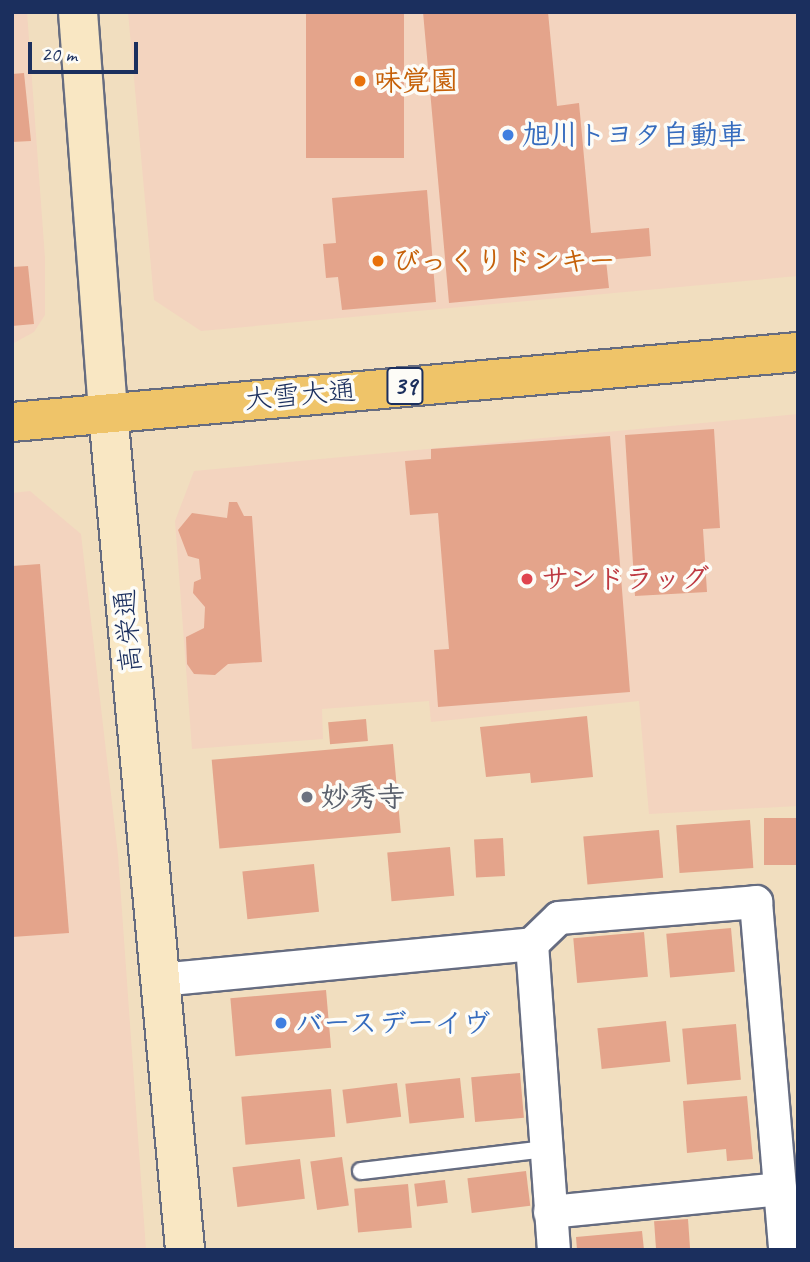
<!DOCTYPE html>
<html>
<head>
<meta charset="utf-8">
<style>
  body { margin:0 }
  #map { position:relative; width:810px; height:1262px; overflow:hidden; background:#f1debf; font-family:Caveat,"Klee One",sans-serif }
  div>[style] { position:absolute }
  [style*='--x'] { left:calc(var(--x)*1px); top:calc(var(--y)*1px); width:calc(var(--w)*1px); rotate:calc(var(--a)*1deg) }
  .built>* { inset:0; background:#f3d4bf }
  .building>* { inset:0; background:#e4a48b; transform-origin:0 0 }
  .roads { filter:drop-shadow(2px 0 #666c80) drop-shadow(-2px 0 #666c80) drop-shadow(0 2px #666c80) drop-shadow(0 -2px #666c80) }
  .lane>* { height:16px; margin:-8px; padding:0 8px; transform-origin:8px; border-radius:8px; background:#fff }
  .street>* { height:32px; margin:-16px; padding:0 16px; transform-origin:16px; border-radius:16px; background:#fff }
  .secondary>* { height:38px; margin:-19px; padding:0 19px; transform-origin:19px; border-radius:19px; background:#f9e7c3 }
  .highway>* { height:38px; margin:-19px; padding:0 19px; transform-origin:19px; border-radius:19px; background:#efc469 }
  .dots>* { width:19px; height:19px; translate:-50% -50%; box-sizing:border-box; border:4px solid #fdfcf7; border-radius:50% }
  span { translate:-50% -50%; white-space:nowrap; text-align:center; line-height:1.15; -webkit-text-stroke:7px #fdfcf7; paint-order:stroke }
  .shield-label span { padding:2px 5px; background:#fdfcf7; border:2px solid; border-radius:5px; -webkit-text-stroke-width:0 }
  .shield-label { font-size:26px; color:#1b2f5e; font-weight:700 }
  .food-label { font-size:28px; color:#c56008; font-weight:700 }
  .left { translate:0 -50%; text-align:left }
  .shop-label { font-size:28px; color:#366cbe; font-weight:700 }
  .street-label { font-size:28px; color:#1b2f5e }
  .health-label { font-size:28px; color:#be3a42; font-weight:700 }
  .worship-label { font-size:28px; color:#5b616d; font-weight:700 }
  .frame { position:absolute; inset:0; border:14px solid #1b2f5e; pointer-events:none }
  .scale { position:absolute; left:28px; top:42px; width:110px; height:32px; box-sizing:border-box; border:4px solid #1b2f5e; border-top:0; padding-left:9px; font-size:21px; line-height:24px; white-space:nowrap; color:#1b2f5e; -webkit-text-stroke:5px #fdfcf7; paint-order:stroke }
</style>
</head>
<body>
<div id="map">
  <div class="built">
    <div style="clip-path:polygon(12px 12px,27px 12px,45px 258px,45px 315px,34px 332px,12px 344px)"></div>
    <div style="clip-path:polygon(128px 12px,798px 12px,798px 276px,201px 331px,154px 300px)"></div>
    <div style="clip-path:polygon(798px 414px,798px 806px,649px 814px,639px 701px,431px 722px,429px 701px,322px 709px,323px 739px,192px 749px,175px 521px,194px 471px)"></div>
    <div style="clip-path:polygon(30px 491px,81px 534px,118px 855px,146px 1250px,12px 1250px,12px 493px)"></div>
  </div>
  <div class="building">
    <div style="left:306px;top:12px;width:98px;height:146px"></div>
    <div style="clip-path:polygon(423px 12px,548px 12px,557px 106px,579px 103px,591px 233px,649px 228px,651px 256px,606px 260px,609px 288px,449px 303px)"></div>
    <div style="clip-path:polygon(24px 73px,31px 141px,12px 142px,12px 74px)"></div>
    <div style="clip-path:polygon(427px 190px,436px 302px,342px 310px,338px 277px,326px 278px,323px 244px,336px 243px,332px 198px)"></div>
    <div style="clip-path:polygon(28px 266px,34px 324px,12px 326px,12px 267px)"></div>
    <div style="clip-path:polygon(714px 429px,720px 528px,703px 529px,707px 592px,635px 596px,625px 435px)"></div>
    <div style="clip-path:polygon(610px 436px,630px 692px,438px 707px,434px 650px,449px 649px,438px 513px,410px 515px,405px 461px,431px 459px,431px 449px)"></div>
    <div style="clip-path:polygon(229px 502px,237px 502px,244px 516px,252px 516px,262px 662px,228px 664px,215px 675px,194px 674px,187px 664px,186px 637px,204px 628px,205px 607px,193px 593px,194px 582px,201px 579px,199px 559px,188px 556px,178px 530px,192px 513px,227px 518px)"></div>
    <div style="clip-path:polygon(40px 564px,69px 933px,12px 937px,12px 566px)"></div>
    <div style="clip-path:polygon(587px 716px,593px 777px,531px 783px,530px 773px,486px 777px,480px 727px)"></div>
    <div style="left:366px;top:719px;width:22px;height:38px;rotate:85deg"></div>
    <div style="left:393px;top:744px;width:89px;height:182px;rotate:85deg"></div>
    <div style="left:798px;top:818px;width:47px;height:34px;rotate:90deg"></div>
    <div style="left:750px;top:820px;width:48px;height:74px;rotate:86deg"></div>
    <div style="left:659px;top:830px;width:48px;height:76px;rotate:85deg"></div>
    <div style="left:503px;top:838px;width:38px;height:29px;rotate:87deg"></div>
    <div style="left:450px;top:847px;width:49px;height:63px;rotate:85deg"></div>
    <div style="left:314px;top:864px;width:48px;height:72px;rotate:84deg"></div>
    <div style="left:731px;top:928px;width:44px;height:65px;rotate:85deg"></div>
    <div style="left:644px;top:932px;width:45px;height:71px;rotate:85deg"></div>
    <div style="left:326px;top:990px;width:58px;height:96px;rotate:85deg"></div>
    <div style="left:666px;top:1021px;width:41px;height:69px;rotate:84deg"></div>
    <div style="left:736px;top:1024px;width:56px;height:54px;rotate:85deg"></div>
    <div style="left:520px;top:1073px;width:45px;height:49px;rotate:85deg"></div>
    <div style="left:460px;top:1078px;width:40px;height:55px;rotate:84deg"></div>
    <div style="left:397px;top:1083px;width:34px;height:55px;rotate:83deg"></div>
    <div style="left:331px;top:1089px;width:48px;height:90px;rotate:85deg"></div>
    <div style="clip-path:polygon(747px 1096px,753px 1159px,727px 1161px,726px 1149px,687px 1153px,683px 1101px)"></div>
    <div style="left:342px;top:1157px;width:49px;height:32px;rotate:82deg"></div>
    <div style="left:300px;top:1159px;width:40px;height:68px;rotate:83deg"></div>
    <div style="left:526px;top:1171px;width:35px;height:59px;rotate:83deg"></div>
    <div style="left:445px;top:1180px;width:23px;height:31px;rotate:83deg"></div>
    <div style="left:408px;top:1184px;width:44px;height:54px;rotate:85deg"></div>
    <div style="left:688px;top:1219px;width:31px;height:34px;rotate:86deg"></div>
    <div style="clip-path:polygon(642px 1231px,644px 1250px,577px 1250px,576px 1237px)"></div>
  </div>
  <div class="roads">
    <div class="lane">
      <div style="--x:361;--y:1171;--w:186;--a:-6.8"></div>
    </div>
    <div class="street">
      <div style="--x:532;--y:944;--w:307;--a:85.9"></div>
      <div style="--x:160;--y:980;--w:374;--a:-5.5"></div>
      <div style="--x:532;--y:944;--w:37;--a:-44"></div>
      <div style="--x:559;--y:918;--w:198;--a:-4.6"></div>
      <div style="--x:756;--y:902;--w:349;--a:85.2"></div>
      <div style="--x:550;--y:1212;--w:231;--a:-5.7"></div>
    </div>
    <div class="secondary">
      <div style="--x:78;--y:12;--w:402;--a:85.7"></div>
      <div style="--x:108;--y:413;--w:841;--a:84.74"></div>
    </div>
    <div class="highway">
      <div style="--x:12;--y:422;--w:789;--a:-5.09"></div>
    </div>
  </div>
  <div class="dots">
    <div style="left:360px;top:81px;background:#e8710a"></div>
    <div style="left:508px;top:135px;background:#3f7fe0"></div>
    <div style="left:378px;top:261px;background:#e8710a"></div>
    <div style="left:527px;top:579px;background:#e0444e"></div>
    <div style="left:307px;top:797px;background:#6b7280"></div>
    <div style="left:281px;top:1023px;background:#3f7fe0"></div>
  </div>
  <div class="shield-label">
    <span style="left:405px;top:386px">39</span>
  </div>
  <div class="food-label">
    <span class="left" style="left:374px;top:81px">味覚園</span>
    <span class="left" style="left:392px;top:261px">びっくりドンキー</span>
  </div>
  <div class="shop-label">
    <span class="left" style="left:522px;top:135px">旭川トヨタ自動車</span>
    <span class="left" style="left:295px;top:1023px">バースデーイヴ</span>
  </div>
  <div class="street-label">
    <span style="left:300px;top:395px;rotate:-5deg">大雪大通</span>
    <span style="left:128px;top:631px;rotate:-95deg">高栄通</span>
  </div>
  <div class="health-label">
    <span class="left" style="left:541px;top:579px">サンドラッグ</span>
  </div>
  <div class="worship-label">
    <span class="left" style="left:321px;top:797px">妙秀寺</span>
  </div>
  <div class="frame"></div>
  <div class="scale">20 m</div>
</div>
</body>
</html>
